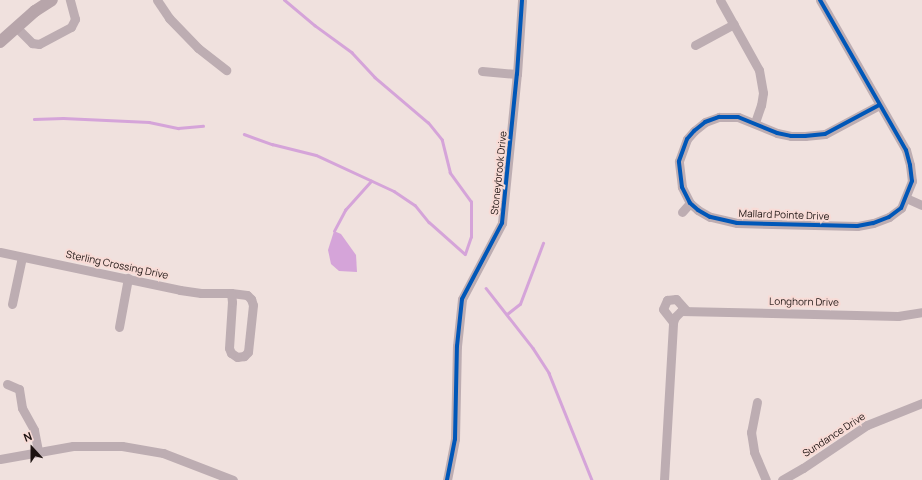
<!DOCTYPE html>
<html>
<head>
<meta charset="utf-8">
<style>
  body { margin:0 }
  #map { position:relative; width:922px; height:480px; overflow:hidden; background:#f0e1de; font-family:Manrope,sans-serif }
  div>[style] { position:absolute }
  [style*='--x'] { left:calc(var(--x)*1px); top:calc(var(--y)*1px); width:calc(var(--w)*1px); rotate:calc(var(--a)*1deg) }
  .water>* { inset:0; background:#d5a4d9 }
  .stream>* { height:2.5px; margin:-1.25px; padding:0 1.25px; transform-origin:1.25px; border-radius:1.25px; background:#d5a4d9 }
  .minor>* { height:9px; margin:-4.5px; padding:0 4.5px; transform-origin:4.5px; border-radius:4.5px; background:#bdadb2 }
  .major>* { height:12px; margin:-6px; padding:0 6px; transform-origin:6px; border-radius:6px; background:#b7a5aa }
  .cycleway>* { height:4px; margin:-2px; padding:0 2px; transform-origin:2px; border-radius:2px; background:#0057b8 }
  span { translate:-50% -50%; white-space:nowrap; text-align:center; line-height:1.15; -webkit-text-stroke:4px #f8dbd6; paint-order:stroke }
  .street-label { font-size:10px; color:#1d1311 }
  .north { position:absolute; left:12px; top:428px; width:40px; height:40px; -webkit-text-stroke:3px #f8dbd6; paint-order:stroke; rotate:339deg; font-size:11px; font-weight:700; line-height:16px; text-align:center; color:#1d1311 }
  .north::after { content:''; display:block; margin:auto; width:14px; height:18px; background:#1d1311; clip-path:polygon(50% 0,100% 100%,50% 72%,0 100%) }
</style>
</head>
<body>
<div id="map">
  <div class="water">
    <div style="clip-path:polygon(334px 231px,341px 234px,356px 255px,357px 272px,339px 271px,331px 264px,328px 250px)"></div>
  </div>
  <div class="stream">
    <div style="--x:34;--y:119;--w:29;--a:-2"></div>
    <div style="--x:63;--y:118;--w:86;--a:2.7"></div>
    <div style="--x:149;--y:122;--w:30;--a:12"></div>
    <div style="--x:178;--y:128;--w:25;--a:-5"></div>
    <div style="--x:244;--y:134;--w:30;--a:20"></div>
    <div style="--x:272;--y:144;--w:45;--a:14"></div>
    <div style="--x:316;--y:155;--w:86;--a:24.8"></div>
    <div style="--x:394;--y:191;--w:25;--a:34"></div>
    <div style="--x:415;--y:205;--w:22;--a:51"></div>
    <div style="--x:429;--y:222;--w:48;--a:41.6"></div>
    <div style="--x:465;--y:254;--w:18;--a:-71"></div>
    <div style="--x:471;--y:237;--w:35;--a:-90"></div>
    <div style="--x:471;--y:202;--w:36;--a:-126"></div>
    <div style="--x:450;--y:173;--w:34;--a:-104"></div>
    <div style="--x:442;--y:140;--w:22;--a:-129"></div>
    <div style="--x:428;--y:123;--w:70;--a:-139.7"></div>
    <div style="--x:375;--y:78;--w:34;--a:-133"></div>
    <div style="--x:352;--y:53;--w:46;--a:-143.9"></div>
    <div style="--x:315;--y:26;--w:40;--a:-140"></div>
    <div style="--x:334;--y:231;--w:24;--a:-62"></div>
    <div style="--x:345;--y:210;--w:39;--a:-48"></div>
    <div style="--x:486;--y:288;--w:76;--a:51.9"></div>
    <div style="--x:533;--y:348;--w:30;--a:57"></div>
    <div style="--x:549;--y:373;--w:115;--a:68.1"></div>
    <div style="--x:507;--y:314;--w:16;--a:-38"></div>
    <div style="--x:520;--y:304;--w:65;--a:-69.3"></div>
  </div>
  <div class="minor">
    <div style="--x:157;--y:0;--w:22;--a:56"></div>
    <div style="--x:169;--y:18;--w:42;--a:46"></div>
    <div style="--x:198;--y:48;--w:36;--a:38"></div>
    <div style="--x:720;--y:0;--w:80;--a:60.9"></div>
    <div style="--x:759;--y:70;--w:23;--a:80"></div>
    <div style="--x:763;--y:93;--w:12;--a:99"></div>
    <div style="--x:761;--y:105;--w:18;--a:109"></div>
    <div style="--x:820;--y:0;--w:173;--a:60.2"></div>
    <div style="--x:906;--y:150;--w:16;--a:75"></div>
    <div style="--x:910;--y:165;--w:16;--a:83"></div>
    <div style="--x:912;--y:181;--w:29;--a:112"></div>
    <div style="--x:901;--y:208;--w:15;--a:143"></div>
    <div style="--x:889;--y:217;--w:17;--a:159"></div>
    <div style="--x:873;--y:223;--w:16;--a:169"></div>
    <div style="--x:857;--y:226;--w:120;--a:-178.6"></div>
    <div style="--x:737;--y:223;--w:28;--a:-167"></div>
    <div style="--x:710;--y:217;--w:14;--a:-150"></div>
    <div style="--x:698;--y:210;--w:11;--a:-139"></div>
    <div style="--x:690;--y:203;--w:18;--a:-117"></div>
    <div style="--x:682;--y:187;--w:26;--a:-97"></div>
    <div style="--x:679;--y:161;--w:23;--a:-70"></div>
    <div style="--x:687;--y:139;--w:11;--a:-49"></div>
    <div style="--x:694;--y:131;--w:14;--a:-39"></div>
    <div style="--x:705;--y:122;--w:15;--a:-20"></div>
    <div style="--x:719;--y:117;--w:19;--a:0"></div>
    <div style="--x:738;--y:117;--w:42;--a:22.3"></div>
    <div style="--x:777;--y:133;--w:14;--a:12"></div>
    <div style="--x:791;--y:136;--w:14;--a:0"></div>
    <div style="--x:805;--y:136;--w:20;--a:-6"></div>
    <div style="--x:825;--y:134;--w:61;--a:-28.2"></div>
    <div style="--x:16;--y:27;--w:23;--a:45"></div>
    <div style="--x:32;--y:43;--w:7;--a:8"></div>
    <div style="--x:39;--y:44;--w:36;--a:-28"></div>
    <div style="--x:71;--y:27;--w:9;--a:-63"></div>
    <div style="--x:75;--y:19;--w:20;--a:-105"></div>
    <div style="--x:695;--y:45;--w:44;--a:-28.3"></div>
    <div style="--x:482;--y:71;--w:35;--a:5"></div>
    <div style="--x:906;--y:198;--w:17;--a:24"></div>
    <div style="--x:682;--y:212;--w:12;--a:-48"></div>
    <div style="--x:0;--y:252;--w:184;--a:11.9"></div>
    <div style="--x:180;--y:290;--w:21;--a:8"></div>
    <div style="--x:201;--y:293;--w:30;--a:0"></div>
    <div style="--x:231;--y:293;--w:16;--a:7"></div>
    <div style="--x:247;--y:295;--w:6;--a:45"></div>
    <div style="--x:251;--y:299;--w:6;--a:72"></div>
    <div style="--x:253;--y:305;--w:47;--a:96.1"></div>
    <div style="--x:248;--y:352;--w:6;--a:135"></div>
    <div style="--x:244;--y:356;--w:7;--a:172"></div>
    <div style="--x:237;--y:357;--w:7;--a:-146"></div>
    <div style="--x:231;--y:353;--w:5;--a:-112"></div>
    <div style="--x:229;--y:348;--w:46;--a:-86.3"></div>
    <div style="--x:232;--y:302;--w:9;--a:-96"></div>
    <div style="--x:12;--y:304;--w:48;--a:-78"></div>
    <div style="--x:673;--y:322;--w:16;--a:-128"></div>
    <div style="--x:663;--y:309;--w:10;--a:-66"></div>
    <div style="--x:667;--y:300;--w:9;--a:-6"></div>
    <div style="--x:676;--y:299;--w:15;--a:48"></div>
    <div style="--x:119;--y:327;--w:50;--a:-79.6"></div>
    <div style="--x:7;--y:384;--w:13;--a:23"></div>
    <div style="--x:19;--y:389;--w:19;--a:81"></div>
    <div style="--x:22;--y:408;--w:25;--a:61"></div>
    <div style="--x:34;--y:430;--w:21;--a:79"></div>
    <div style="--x:757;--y:402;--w:31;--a:101"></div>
    <div style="--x:751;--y:432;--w:20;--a:81"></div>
    <div style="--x:754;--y:452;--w:30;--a:67"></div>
    <div style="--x:0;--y:459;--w:74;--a:-10.1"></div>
    <div style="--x:73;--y:446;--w:49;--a:0"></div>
    <div style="--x:122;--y:446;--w:42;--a:9.7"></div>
    <div style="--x:163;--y:453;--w:75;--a:21.1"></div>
    <div style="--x:447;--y:480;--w:42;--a:-79"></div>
    <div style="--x:455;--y:439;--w:93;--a:-88.8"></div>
    <div style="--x:457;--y:346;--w:47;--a:-83.9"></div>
    <div style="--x:462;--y:299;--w:86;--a:-62.2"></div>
    <div style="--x:502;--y:223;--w:150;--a:-84.3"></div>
    <div style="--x:517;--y:74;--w:74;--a:-86.1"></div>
    <div style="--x:664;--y:480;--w:158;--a:-86.7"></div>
    <div style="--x:673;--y:322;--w:5;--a:-68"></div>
    <div style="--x:675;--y:317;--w:8;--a:-45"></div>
    <div style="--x:681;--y:311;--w:217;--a:1.3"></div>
    <div style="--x:898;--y:316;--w:24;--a:-9"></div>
    <div style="--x:782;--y:480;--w:24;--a:-30"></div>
    <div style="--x:803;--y:468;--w:77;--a:-33.9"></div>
    <div style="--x:867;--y:425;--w:59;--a:-21.8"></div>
  </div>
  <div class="major">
    <div style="--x:0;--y:42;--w:47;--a:-41.5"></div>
    <div style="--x:35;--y:11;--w:20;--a:-33"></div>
  </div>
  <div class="cycleway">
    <div style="--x:820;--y:0;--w:173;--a:60.2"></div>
    <div style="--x:906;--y:150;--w:16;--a:75"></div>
    <div style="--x:910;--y:165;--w:16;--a:83"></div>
    <div style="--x:912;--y:181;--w:29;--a:112"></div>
    <div style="--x:901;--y:208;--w:15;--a:143"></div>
    <div style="--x:889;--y:217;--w:17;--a:159"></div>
    <div style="--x:873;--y:223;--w:16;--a:169"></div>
    <div style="--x:857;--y:226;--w:120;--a:-178.6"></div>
    <div style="--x:737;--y:223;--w:28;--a:-167"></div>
    <div style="--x:710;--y:217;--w:14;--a:-150"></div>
    <div style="--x:698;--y:210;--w:11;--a:-139"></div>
    <div style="--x:690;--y:203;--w:18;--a:-117"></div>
    <div style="--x:682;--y:187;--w:26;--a:-97"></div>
    <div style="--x:679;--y:161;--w:23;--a:-70"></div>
    <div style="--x:687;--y:139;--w:11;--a:-49"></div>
    <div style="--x:694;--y:131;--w:14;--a:-39"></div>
    <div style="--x:705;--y:122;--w:15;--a:-20"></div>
    <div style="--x:719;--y:117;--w:19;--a:0"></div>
    <div style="--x:738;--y:117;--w:42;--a:22.3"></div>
    <div style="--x:777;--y:133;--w:14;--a:12"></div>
    <div style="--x:791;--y:136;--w:14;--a:0"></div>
    <div style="--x:805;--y:136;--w:20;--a:-6"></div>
    <div style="--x:825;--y:134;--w:61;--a:-28.2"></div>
    <div style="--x:447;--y:480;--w:42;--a:-79"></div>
    <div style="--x:455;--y:439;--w:93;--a:-88.8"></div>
    <div style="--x:457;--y:346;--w:47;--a:-83.9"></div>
    <div style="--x:462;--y:299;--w:86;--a:-62.2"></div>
    <div style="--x:502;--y:223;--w:150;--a:-84.3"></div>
    <div style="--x:517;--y:74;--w:74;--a:-86.1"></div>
  </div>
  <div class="street-label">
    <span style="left:499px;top:173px;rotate:-84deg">Stoneybrook Drive</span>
    <span style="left:784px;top:215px;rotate:2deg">Mallard Pointe Drive</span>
    <span style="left:117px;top:265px;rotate:12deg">Sterling Crossing Drive</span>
    <span style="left:804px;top:302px;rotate:1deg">Longhorn Drive</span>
    <span style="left:834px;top:435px;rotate:-33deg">Sundance Drive</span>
  </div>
  <div class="north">N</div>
</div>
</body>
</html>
